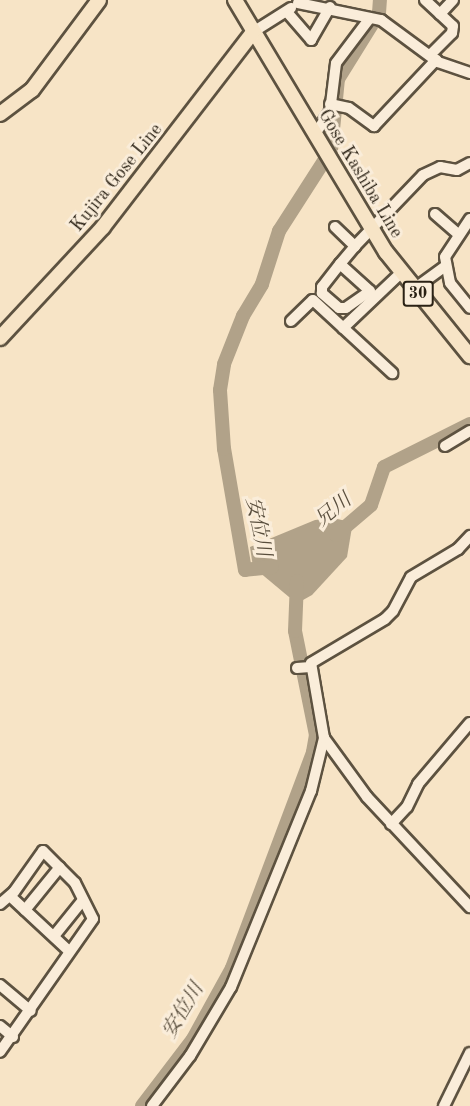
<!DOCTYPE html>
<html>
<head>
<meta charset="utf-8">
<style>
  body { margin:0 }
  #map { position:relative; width:470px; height:1106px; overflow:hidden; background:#f7e4c6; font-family:"Old Standard TT","Noto Serif JP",serif }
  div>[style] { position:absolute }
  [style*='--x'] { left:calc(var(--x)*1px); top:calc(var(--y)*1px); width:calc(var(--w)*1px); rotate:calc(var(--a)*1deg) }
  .water>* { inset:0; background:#b1a289 }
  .river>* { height:14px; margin:-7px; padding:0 7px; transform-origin:7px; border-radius:7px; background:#b1a289 }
  .roads { filter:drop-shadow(2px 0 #5d5240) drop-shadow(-2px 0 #5d5240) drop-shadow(0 2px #5d5240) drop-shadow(0 -2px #5d5240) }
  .minor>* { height:10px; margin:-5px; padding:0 5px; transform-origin:5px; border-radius:5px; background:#faedda }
  .major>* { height:14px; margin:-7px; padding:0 7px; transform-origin:7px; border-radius:7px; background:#f7e4c6 }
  span { translate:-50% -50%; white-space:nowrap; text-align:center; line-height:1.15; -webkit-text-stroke:6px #faedda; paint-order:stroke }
  .shield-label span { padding:2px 4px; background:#faedda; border:2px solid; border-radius:4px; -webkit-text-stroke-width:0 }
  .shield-label { font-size:16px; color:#2a2114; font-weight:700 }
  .street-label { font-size:18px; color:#2a2114 }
  .water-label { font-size:20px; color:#594e3d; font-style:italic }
</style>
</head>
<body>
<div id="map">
  <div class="water">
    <div style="clip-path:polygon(333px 518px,346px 521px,352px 527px,347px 557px,312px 595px,303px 600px,289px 597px,253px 567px,250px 547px,315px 520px)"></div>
  </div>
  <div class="river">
    <div style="--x:336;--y:535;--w:46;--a:-40.6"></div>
    <div style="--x:371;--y:505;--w:40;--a:-71.1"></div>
    <div style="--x:384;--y:467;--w:96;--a:-26.6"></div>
    <div style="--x:272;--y:567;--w:27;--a:174"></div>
    <div style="--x:245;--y:570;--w:123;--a:-99.8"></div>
    <div style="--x:224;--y:449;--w:59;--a:-93.9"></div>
    <div style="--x:220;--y:390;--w:26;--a:-81"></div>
    <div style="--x:224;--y:364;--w:52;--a:-68.4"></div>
    <div style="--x:243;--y:316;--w:37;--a:-59"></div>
    <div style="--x:262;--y:284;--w:56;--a:-72.2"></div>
    <div style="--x:279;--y:231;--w:96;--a:-57.3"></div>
    <div style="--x:331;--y:150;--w:71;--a:-84.4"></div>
    <div style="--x:338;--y:79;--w:78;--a:-58.2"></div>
    <div style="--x:379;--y:13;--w:13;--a:-86"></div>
    <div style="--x:142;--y:1106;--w:84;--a:-52.7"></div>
    <div style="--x:193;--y:1039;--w:81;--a:-61.2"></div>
    <div style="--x:232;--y:968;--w:231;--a:-69.4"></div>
    <div style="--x:313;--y:752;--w:17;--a:-80"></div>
    <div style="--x:316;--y:735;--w:106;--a:-101.4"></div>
    <div style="--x:295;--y:631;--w:50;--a:-87.7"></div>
  </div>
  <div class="roads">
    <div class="minor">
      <div style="--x:425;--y:0;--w:38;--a:43"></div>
      <div style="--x:453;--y:26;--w:7;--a:98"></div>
      <div style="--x:452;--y:33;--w:31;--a:135"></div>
      <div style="--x:298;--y:3;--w:85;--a:11.6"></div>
      <div style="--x:381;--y:20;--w:71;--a:36.4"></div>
      <div style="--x:438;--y:62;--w:34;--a:19"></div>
      <div style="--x:287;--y:12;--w:37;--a:49"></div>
      <div style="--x:311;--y:40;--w:38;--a:-60"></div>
      <div style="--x:440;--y:14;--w:19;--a:-47"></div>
      <div style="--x:253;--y:32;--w:45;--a:-32.3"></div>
      <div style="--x:330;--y:104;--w:19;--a:12"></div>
      <div style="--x:349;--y:108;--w:31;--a:36"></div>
      <div style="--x:374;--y:126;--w:91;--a:-46.8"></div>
      <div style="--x:315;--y:134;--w:27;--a:-56"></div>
      <div style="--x:330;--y:112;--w:49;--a:-83"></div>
      <div style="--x:336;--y:63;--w:56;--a:-52.9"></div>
      <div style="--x:435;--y:214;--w:29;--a:41"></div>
      <div style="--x:470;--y:219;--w:45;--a:123.3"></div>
      <div style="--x:445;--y:257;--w:26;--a:79"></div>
      <div style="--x:450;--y:283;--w:32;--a:51"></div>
      <div style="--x:335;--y:227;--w:28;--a:44"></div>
      <div style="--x:340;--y:264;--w:40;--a:42"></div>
      <div style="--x:370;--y:291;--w:29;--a:145"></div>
      <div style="--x:346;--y:308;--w:7;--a:180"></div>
      <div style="--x:339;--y:308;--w:23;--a:-139"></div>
      <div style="--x:322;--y:293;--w:6;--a:-90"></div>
      <div style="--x:322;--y:287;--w:29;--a:-52"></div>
      <div style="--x:340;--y:264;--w:23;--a:-50"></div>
      <div style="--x:355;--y:246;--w:98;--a:-46.2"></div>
      <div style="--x:423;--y:175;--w:19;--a:-25"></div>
      <div style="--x:440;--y:167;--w:17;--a:10"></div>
      <div style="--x:457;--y:170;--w:15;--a:-28"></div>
      <div style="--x:414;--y:289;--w:39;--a:-36"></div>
      <div style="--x:291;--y:321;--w:30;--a:-44"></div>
      <div style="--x:313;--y:300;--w:108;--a:42.7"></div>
      <div style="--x:343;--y:328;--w:81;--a:-43.5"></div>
      <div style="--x:445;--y:446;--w:29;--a:-31"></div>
      <div style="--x:297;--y:668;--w:13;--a:-4"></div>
      <div style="--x:324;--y:738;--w:73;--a:53.9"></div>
      <div style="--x:367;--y:797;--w:151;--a:46.9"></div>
      <div style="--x:391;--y:824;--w:23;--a:-47"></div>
      <div style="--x:407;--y:807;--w:25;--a:-64"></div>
      <div style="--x:418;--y:784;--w:80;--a:-49.6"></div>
      <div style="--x:10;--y:896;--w:79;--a:43"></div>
      <div style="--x:0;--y:904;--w:18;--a:-41"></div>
      <div style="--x:14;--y:892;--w:50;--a:-54.7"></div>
      <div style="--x:43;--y:851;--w:45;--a:45"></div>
      <div style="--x:75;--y:883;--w:40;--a:63.4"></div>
      <div style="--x:93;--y:919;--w:162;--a:125"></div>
      <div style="--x:25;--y:910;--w:55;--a:-50.9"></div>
      <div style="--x:54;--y:936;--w:46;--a:-51.1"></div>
      <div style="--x:0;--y:985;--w:40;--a:40"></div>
      <div style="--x:0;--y:1026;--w:17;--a:40"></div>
      <div style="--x:152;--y:1106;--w:63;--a:-52.8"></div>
      <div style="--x:190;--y:1056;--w:80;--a:-59.3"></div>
      <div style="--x:231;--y:987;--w:212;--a:-67.8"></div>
      <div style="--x:311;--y:791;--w:55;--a:-76.2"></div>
      <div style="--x:324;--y:738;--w:76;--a:-99.8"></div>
      <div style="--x:311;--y:663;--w:86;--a:-30.7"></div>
      <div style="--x:385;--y:619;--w:11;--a:-45"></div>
      <div style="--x:393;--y:611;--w:38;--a:-62"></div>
      <div style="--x:411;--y:577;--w:55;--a:-30.8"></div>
      <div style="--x:458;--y:549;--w:18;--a:-47"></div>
      <div style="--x:444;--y:1106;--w:59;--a:-63.9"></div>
    </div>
    <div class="major">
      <div style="--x:235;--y:0;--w:294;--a:59.1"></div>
      <div style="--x:386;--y:252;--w:134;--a:51.1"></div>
      <div style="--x:0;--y:114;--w:40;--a:-37"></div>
      <div style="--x:32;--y:90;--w:112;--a:-53.3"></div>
      <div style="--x:0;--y:338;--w:151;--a:-47.1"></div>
      <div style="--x:103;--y:227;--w:246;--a:-52.4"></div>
    </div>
  </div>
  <div class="shield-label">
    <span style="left:418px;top:294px">30</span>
  </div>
  <div class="street-label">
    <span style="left:360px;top:174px;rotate:59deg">Gose Kashiba Line</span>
    <span style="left:117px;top:178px;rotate:-51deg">Kujira Gose Line</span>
  </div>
  <div class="water-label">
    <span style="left:334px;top:511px;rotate:-39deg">兄川</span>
    <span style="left:257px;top:527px;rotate:79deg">安位川</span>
    <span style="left:184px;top:1011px;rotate:-59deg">安位川</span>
  </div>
</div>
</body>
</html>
